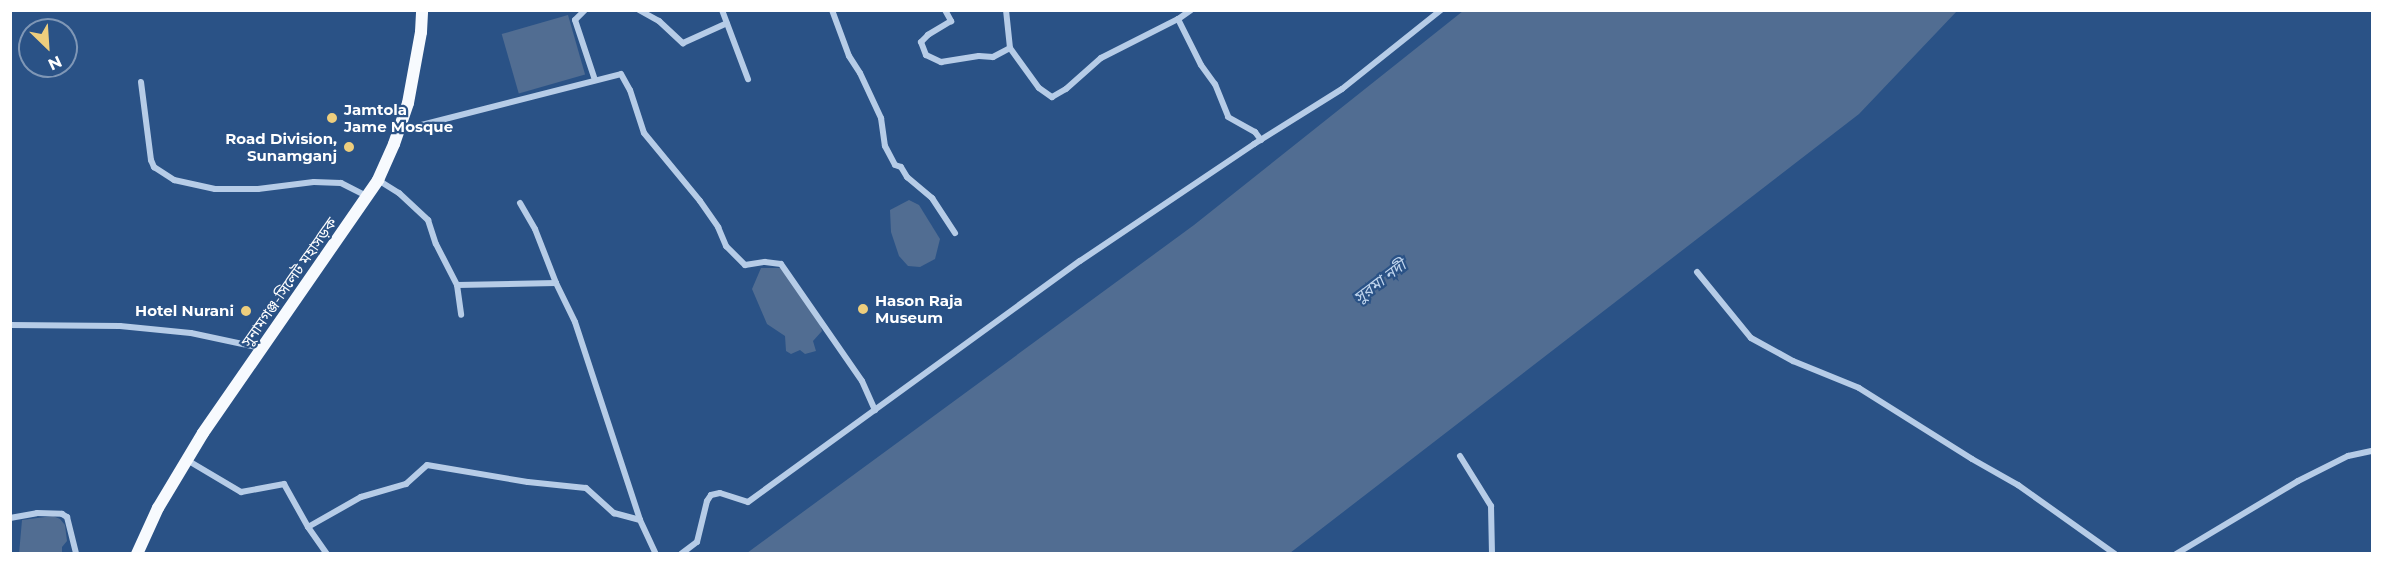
<!DOCTYPE html>
<html>
<head>
<meta charset="utf-8">
<style>
  body { margin:0 }
  #map { position:relative; width:2383px; height:564px; overflow:hidden; background:#2a5286; font-family:Montserrat,"Noto Sans Bengali",sans-serif }
  div>[style] { position:absolute }
  [style*='--x'] { left:calc(var(--x)*1px); top:calc(var(--y)*1px); width:calc(var(--w)*1px); rotate:calc(var(--a)*1deg) }
  .water>* { inset:0; background:#516d92; transform-origin:0 0 }
  .street>* { height:6px; margin:-3px; padding:0 3px; transform-origin:3px; border-radius:3px; background:#b6cce7 }
  .primary>* { height:12px; margin:-6px; padding:0 6px; transform-origin:6px; border-radius:6px; background:#f7fafe }
  .dots>* { width:16px; height:16px; translate:-50% -50%; box-sizing:border-box; border:3px solid #2a5286; border-radius:50% }
  span { translate:-50% -50%; white-space:nowrap; text-align:center; line-height:1.15; -webkit-text-stroke:4.5px #2a5286; paint-order:stroke }
  .poi-label { font-size:15px; color:#fff; font-weight:700 }
  .left { translate:0 -50%; text-align:left }
  .right { translate:-100% -50%; text-align:right }
  .street-label { font-size:15px; color:#fff }
  .water-label { font-size:16px; color:#c1d6ef; font-style:italic }
  .frame { position:absolute; inset:0; border:12px solid #fff; pointer-events:none }
  .north { position:absolute; left:18px; top:18px; width:60px; height:60px; box-sizing:border-box; background:#2a5286; border:2px solid #7f97b6; border-radius:50%; rotate:155deg; font-size:16px; font-weight:700; line-height:24px; text-align:center; color:#fff }
  .north::after { content:''; display:block; margin:auto; width:21px; height:27px; background:#eece7d; clip-path:polygon(50% 0,100% 100%,50% 72%,0 100%) }
</style>
</head>
<body>
<div id="map">
  <div class="water">
    <div style="clip-path:polygon(1463px 11px,1957px 11px,1859px 114px,1290px 553px,747px 553px,1194px 225px)"></div>
    <div style="left:568px;top:15px;width:62px;height:69px;rotate:74deg"></div>
    <div style="clip-path:polygon(909px 200px,919px 205px,940px 239px,935px 259px,920px 267px,908px 266px,899px 256px,891px 232px,890px 210px)"></div>
    <div style="clip-path:polygon(761px 268px,782px 268px,820px 324px,822px 331px,813px 341px,816px 351px,805px 354px,800px 350px,791px 354px,786px 351px,785px 336px,767px 324px,752px 289px)"></div>
    <div style="clip-path:polygon(53px 516px,60px 519px,65px 525px,67px 541px,62px 547px,62px 553px,19px 554px,22px 520px)"></div>
  </div>
  <div class="street">
    <div style="--x:585;--y:10;--w:14;--a:135"></div>
    <div style="--x:575;--y:20;--w:63;--a:71.6"></div>
    <div style="--x:639;--y:10;--w:23;--a:29"></div>
    <div style="--x:659;--y:21;--w:33;--a:43"></div>
    <div style="--x:683;--y:43;--w:48;--a:-24.4"></div>
    <div style="--x:722;--y:10;--w:74;--a:69.4"></div>
    <div style="--x:832;--y:10;--w:49;--a:69.7"></div>
    <div style="--x:849;--y:56;--w:20;--a:57"></div>
    <div style="--x:860;--y:73;--w:50;--a:65"></div>
    <div style="--x:881;--y:118;--w:28;--a:82"></div>
    <div style="--x:885;--y:146;--w:21;--a:62"></div>
    <div style="--x:895;--y:165;--w:6;--a:18"></div>
    <div style="--x:901;--y:167;--w:12;--a:59"></div>
    <div style="--x:907;--y:177;--w:33;--a:40"></div>
    <div style="--x:932;--y:198;--w:42;--a:56.7"></div>
    <div style="--x:945;--y:10;--w:13;--a:61"></div>
    <div style="--x:951;--y:21;--w:27;--a:149"></div>
    <div style="--x:928;--y:35;--w:10;--a:135"></div>
    <div style="--x:921;--y:42;--w:14;--a:69"></div>
    <div style="--x:926;--y:55;--w:17;--a:25"></div>
    <div style="--x:941;--y:62;--w:38;--a:-9"></div>
    <div style="--x:979;--y:56;--w:14;--a:4"></div>
    <div style="--x:993;--y:57;--w:19;--a:-28"></div>
    <div style="--x:1006;--y:10;--w:38;--a:84"></div>
    <div style="--x:1010;--y:48;--w:49;--a:54.1"></div>
    <div style="--x:1039;--y:88;--w:16;--a:35"></div>
    <div style="--x:1052;--y:97;--w:16;--a:-30"></div>
    <div style="--x:1066;--y:89;--w:47;--a:-41.5"></div>
    <div style="--x:1101;--y:58;--w:86;--a:-26.9"></div>
    <div style="--x:1191;--y:10;--w:16;--a:145"></div>
    <div style="--x:1178;--y:19;--w:51;--a:63.4"></div>
    <div style="--x:1201;--y:65;--w:24;--a:54"></div>
    <div style="--x:1215;--y:84;--w:35;--a:68"></div>
    <div style="--x:1228;--y:117;--w:31;--a:29"></div>
    <div style="--x:1255;--y:132;--w:10;--a:53"></div>
    <div style="--x:141;--y:82;--w:79;--a:82.7"></div>
    <div style="--x:151;--y:160;--w:8;--a:67"></div>
    <div style="--x:154;--y:167;--w:24;--a:33"></div>
    <div style="--x:174;--y:180;--w:42;--a:12.4"></div>
    <div style="--x:215;--y:189;--w:43;--a:0"></div>
    <div style="--x:258;--y:189;--w:56;--a:-7.1"></div>
    <div style="--x:314;--y:182;--w:27;--a:2"></div>
    <div style="--x:341;--y:183;--w:29;--a:27"></div>
    <div style="--x:398;--y:131;--w:230;--a:-14.3"></div>
    <div style="--x:621;--y:74;--w:18;--a:61"></div>
    <div style="--x:630;--y:90;--w:45;--a:72"></div>
    <div style="--x:644;--y:133;--w:88;--a:50.5"></div>
    <div style="--x:700;--y:201;--w:32;--a:55"></div>
    <div style="--x:718;--y:227;--w:21;--a:67"></div>
    <div style="--x:726;--y:246;--w:27;--a:45"></div>
    <div style="--x:745;--y:265;--w:20;--a:-9"></div>
    <div style="--x:765;--y:262;--w:16;--a:7"></div>
    <div style="--x:781;--y:264;--w:142;--a:55.3"></div>
    <div style="--x:862;--y:381;--w:32;--a:66"></div>
    <div style="--x:378;--y:180;--w:25;--a:32"></div>
    <div style="--x:399;--y:193;--w:40;--a:43"></div>
    <div style="--x:428;--y:220;--w:25;--a:72"></div>
    <div style="--x:436;--y:244;--w:46;--a:62.9"></div>
    <div style="--x:457;--y:285;--w:30;--a:82"></div>
    <div style="--x:520;--y:203;--w:30;--a:60"></div>
    <div style="--x:535;--y:229;--w:58;--a:68.7"></div>
    <div style="--x:556;--y:283;--w:43;--a:64"></div>
    <div style="--x:575;--y:322;--w:208;--a:71.8"></div>
    <div style="--x:1697;--y:272;--w:85;--a:50.7"></div>
    <div style="--x:1751;--y:338;--w:48;--a:28.7"></div>
    <div style="--x:1793;--y:361;--w:71;--a:22.2"></div>
    <div style="--x:1859;--y:388;--w:133;--a:32.1"></div>
    <div style="--x:1972;--y:459;--w:53;--a:29.5"></div>
    <div style="--x:2018;--y:485;--w:119;--a:35.4"></div>
    <div style="--x:457;--y:285;--w:99;--a:-1.2"></div>
    <div style="--x:10;--y:325;--w:110;--a:0.5"></div>
    <div style="--x:120;--y:326;--w:71;--a:5.6"></div>
    <div style="--x:191;--y:333;--w:72;--a:12.1"></div>
    <div style="--x:1460;--y:456;--w:59;--a:58.2"></div>
    <div style="--x:1491;--y:506;--w:48;--a:88.8"></div>
    <div style="--x:187;--y:460;--w:63;--a:30.7"></div>
    <div style="--x:241;--y:492;--w:44;--a:-10.5"></div>
    <div style="--x:284;--y:484;--w:49;--a:60.8"></div>
    <div style="--x:308;--y:527;--w:61;--a:-29.5"></div>
    <div style="--x:361;--y:497;--w:47;--a:-16.1"></div>
    <div style="--x:406;--y:484;--w:28;--a:-42"></div>
    <div style="--x:427;--y:465;--w:102;--a:9.6"></div>
    <div style="--x:528;--y:482;--w:58;--a:5.9"></div>
    <div style="--x:586;--y:488;--w:38;--a:42"></div>
    <div style="--x:614;--y:513;--w:27;--a:15"></div>
    <div style="--x:640;--y:520;--w:38;--a:65"></div>
    <div style="--x:10;--y:518;--w:27;--a:-10"></div>
    <div style="--x:37;--y:513;--w:25;--a:2"></div>
    <div style="--x:62;--y:514;--w:6;--a:31"></div>
    <div style="--x:67;--y:517;--w:38;--a:76"></div>
    <div style="--x:308;--y:527;--w:33;--a:55"></div>
    <div style="--x:681;--y:554;--w:20;--a:-37"></div>
    <div style="--x:697;--y:542;--w:42;--a:-76.3"></div>
    <div style="--x:707;--y:501;--w:7;--a:-56"></div>
    <div style="--x:711;--y:495;--w:9;--a:-13"></div>
    <div style="--x:720;--y:493;--w:29;--a:18"></div>
    <div style="--x:748;--y:502;--w:410;--a:-36"></div>
    <div style="--x:1080;--y:261;--w:210;--a:-33.9"></div>
    <div style="--x:1254;--y:144;--w:104;--a:-32"></div>
    <div style="--x:1342;--y:89;--w:127;--a:-38.6"></div>
    <div style="--x:2176;--y:554;--w:142;--a:-30.9"></div>
    <div style="--x:2298;--y:481;--w:56;--a:-26.6"></div>
    <div style="--x:2348;--y:456;--w:25;--a:-12"></div>
  </div>
  <div class="primary">
    <div style="--x:137;--y:554;--w:51;--a:-65.5"></div>
    <div style="--x:158;--y:508;--w:87;--a:-59"></div>
    <div style="--x:203;--y:433;--w:308;--a:-55.3"></div>
    <div style="--x:378;--y:180;--w:39;--a:-66"></div>
    <div style="--x:394;--y:144;--w:43;--a:-71.1"></div>
    <div style="--x:408;--y:103;--w:72;--a:-79.6"></div>
    <div style="--x:421;--y:32;--w:22;--a:-87"></div>
  </div>
  <div class="dots">
    <div style="left:332px;top:118px;background:#eece7d"></div>
    <div style="left:349px;top:147px;background:#eece7d"></div>
    <div style="left:863px;top:309px;background:#eece7d"></div>
    <div style="left:246px;top:311px;background:#eece7d"></div>
  </div>
  <div class="poi-label">
    <span class="left" style="left:344px;top:118px">Jamtola<br>Jame Mosque</span>
    <span class="right" style="left:337px;top:147px">Road Division,<br>Sunamganj</span>
    <span class="left" style="left:875px;top:309px">Hason Raja<br>Museum</span>
    <span class="right" style="left:234px;top:311px">Hotel Nurani</span>
  </div>
  <div class="street-label">
    <span style="left:289px;top:282px;rotate:-55deg">সুনামগঞ্জ-সিলেট মহাসড়ক</span>
  </div>
  <div class="water-label">
    <span style="left:1380px;top:282px;rotate:-37deg">সুরমা নদী</span>
  </div>
  <div class="frame"></div>
  <div class="north">N</div>
</div>
</body>
</html>
